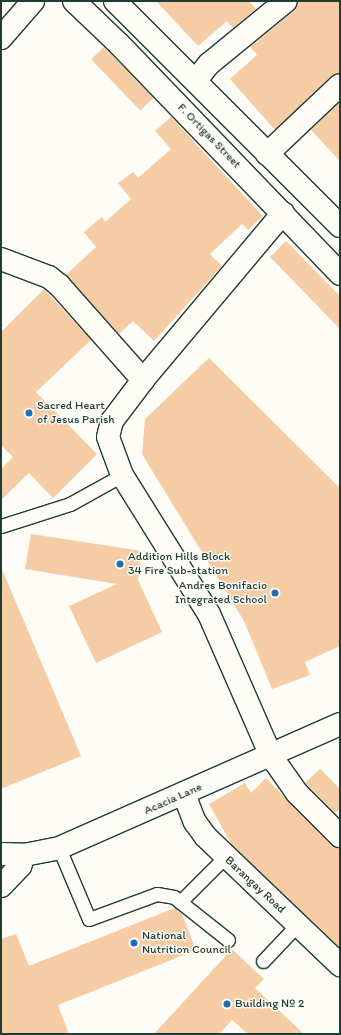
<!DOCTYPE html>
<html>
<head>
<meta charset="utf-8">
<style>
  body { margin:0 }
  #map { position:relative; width:341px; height:1035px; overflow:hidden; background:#fdfcf7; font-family:Itim,sans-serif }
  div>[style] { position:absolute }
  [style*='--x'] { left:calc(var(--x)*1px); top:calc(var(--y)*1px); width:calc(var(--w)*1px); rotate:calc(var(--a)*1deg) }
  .building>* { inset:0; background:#f6cca5; transform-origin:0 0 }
  .roads { filter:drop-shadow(1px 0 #1f3d34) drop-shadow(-1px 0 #1f3d34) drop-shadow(0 1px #1f3d34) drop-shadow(0 -1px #1f3d34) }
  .service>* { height:13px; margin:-6.5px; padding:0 6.5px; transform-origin:6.5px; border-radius:6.5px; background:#fdfcf7 }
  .minor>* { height:22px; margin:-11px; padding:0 11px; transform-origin:11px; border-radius:11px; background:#fdfcf7 }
  .tertiary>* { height:22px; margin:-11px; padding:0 11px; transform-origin:11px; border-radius:11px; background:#fdfcf7 }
  .dots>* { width:11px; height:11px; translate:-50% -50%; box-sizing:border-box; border:2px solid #fdfcf7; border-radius:50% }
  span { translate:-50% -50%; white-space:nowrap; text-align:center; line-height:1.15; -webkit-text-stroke:3px #fdfcf7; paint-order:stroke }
  .street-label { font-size:12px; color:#1f3d34 }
  .poi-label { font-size:12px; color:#1f3d34 }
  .left { translate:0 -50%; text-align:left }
  .right { translate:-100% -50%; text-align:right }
  .frame { position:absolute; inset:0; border:2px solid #1f3d34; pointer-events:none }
</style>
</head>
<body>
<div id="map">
  <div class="building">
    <div style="clip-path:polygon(156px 1px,249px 1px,256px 9px,233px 28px,227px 21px,198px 46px)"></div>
    <div style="clip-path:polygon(298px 1px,340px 1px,340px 73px,331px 76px,275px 130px,230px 79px,257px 55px,250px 47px,294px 11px)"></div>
    <div style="left:104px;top:47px;width:71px;height:18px;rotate:46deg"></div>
    <div style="clip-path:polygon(340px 102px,340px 161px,311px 130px)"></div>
    <div style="clip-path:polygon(171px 117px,263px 216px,248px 230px,242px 224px,210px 254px,222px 266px,154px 341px,133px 321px,119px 334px,66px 275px,96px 247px,84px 232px,102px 217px,105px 222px,131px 199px,118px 183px,133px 172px,138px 178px,171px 149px,155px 131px)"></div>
    <div style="clip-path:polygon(286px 241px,340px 296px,340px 329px,270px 257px)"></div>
    <div style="clip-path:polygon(44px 289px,91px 340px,36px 392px,97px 454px,53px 498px,29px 473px,1px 500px,1px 469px,13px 457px,1px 445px,1px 332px)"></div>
    <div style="clip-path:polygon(209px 358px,340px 488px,340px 646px,305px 662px,310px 675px,272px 689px,244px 621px,142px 454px,145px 419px)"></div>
    <div style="clip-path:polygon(31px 534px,142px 551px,138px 580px,162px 632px,96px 663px,69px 606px,117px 584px,25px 569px)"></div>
    <div style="clip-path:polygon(1px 567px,81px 756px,1px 789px)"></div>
    <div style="clip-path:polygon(320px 769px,340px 789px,340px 809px,335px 813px,305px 783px)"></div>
    <div style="clip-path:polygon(266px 778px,331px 845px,340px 848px,340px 948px,232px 845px,209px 804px,245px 783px,251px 793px)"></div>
    <div style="clip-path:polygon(175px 908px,182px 914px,196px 950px,58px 1005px,69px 1034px,1px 1034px,1px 939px,16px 934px,29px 966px)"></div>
    <div style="clip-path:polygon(232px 949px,264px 979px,255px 988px,304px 1034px,248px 1034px,232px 1020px,219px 1034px,154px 1034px)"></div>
  </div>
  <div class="roads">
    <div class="service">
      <div style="--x:1;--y:526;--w:72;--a:-17.7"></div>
      <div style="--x:70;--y:504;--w:60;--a:-29.1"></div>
      <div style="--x:59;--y:848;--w:77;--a:67.1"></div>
      <div style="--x:89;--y:919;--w:72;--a:-20.2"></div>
      <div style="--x:157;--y:894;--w:17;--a:10"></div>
      <div style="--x:174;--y:897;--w:69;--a:38.5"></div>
      <div style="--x:180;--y:902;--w:64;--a:-45"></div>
      <div style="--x:263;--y:961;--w:50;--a:-46.6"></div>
    </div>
    <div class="minor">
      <div style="--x:1;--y:38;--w:49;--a:-49.1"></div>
      <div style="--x:196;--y:80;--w:21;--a:-51"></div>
      <div style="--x:209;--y:64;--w:99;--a:-39.3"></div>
      <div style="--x:267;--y:154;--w:100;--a:-43.4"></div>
      <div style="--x:283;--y:213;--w:218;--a:130"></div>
      <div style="--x:143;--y:380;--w:51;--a:127.1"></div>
      <div style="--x:112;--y:421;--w:16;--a:104"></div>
      <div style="--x:108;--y:437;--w:40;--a:69.8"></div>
      <div style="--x:122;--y:475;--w:164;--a:58"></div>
      <div style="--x:209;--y:614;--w:155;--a:66.4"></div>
      <div style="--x:271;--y:756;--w:45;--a:54.9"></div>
      <div style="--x:297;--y:793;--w:61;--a:45"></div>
      <div style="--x:1;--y:259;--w:51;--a:20.6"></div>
      <div style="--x:49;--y:277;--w:13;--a:39"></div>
      <div style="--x:59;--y:285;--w:127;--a:48.5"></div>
      <div style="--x:184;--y:794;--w:30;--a:69"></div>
      <div style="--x:195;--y:822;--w:17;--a:54"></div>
      <div style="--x:205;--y:836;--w:187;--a:43.7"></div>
      <div style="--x:1;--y:854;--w:23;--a:2"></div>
      <div style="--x:24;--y:855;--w:36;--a:-11"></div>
      <div style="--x:59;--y:848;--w:307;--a:-23.8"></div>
      <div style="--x:1;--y:886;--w:28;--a:-46"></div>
      <div style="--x:20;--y:866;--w:12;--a:-70"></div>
    </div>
    <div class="tertiary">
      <div style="--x:74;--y:1;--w:62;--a:43.7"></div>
      <div style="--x:119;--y:44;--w:319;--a:46.1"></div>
      <div style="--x:115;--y:1;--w:318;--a:45"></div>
    </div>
  </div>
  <div class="dots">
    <div style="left:29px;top:413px;background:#1f6fb2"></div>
    <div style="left:120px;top:564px;background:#1f6fb2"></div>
    <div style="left:275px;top:593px;background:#1f6fb2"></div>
    <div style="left:134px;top:943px;background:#1f6fb2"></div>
    <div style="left:227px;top:1004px;background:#1f6fb2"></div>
  </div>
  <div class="street-label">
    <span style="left:209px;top:136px;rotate:46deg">F. Ortigas Street</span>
    <span style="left:173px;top:799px;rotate:-24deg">Acacia Lane</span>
    <span style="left:255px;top:885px;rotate:43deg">Barangay Road</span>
  </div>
  <div class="poi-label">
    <span class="left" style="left:37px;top:413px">Sacred Heart<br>of Jesus Parish</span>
    <span class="left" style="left:128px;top:564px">Addition Hills Block<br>34 Fire Sub-station</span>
    <span class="right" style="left:267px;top:593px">Andres Bonifacio<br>Integrated School</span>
    <span class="left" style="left:142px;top:943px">National<br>Nutrition Council</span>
    <span class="left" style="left:235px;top:1004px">Building № 2</span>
  </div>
  <div class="frame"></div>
</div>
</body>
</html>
